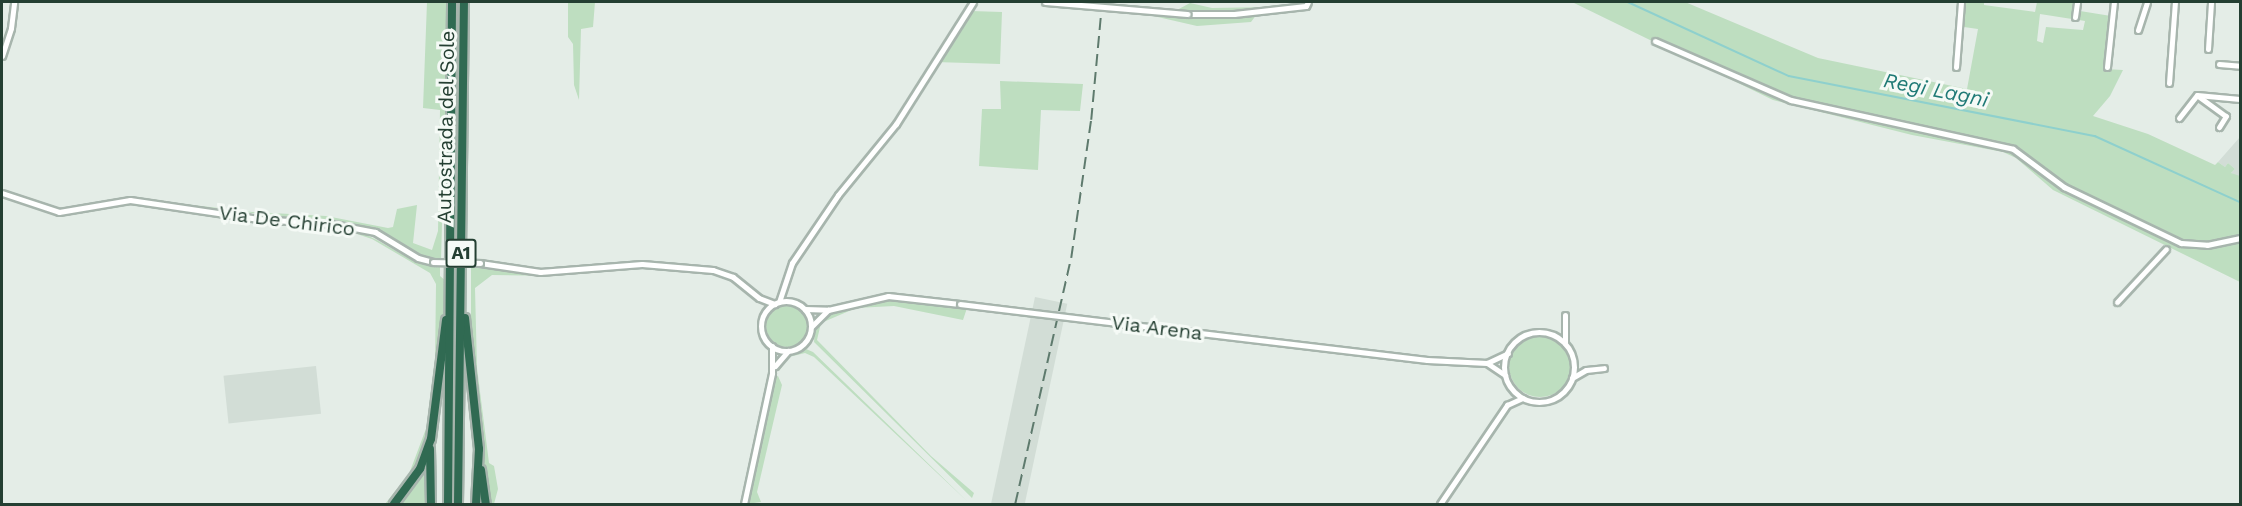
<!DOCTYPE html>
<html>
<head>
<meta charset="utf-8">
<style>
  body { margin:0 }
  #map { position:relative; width:2242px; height:506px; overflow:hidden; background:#e4ede7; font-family:"Work Sans",sans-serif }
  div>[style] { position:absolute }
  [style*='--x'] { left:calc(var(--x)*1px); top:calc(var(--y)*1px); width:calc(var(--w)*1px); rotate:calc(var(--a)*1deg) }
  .built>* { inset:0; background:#d2ddd6; transform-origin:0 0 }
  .green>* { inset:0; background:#bedec0 }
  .round { border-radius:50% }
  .stream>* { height:1.5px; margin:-0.75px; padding:0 0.75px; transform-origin:0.75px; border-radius:0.75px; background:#8ed0cd }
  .roads { filter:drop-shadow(2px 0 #a7b5ad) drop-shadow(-2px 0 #a7b5ad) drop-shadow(0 2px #a7b5ad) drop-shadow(0 -2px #a7b5ad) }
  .minor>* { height:5px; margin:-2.5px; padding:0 2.5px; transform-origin:2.5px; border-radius:2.5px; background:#fff }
  .minor>.ring { margin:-2.5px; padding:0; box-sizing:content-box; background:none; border:5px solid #fff; border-radius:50% }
  .highway>* { height:8px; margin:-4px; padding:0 4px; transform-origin:4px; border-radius:4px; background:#306a52 }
  .rail>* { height:1.5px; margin-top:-0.75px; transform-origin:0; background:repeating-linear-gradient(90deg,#5e7a6d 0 12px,transparent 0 18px) }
  .bridges { filter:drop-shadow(2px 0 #a7b5ad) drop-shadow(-2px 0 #a7b5ad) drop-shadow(0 2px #a7b5ad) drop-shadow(0 -2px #a7b5ad) }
  .minor-bridge>* { height:5px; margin:-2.5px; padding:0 2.5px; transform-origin:2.5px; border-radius:2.5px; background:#fff }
  span { translate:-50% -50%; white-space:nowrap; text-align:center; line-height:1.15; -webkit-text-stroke:6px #f5faf6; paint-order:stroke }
  .shield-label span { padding:2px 4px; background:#f5faf6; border:2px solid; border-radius:4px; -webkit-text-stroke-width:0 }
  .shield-label { font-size:18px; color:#243f32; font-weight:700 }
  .street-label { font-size:20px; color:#243f32 }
  .water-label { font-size:21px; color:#1f7a76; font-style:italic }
  .frame { position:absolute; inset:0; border:3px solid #243f32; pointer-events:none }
</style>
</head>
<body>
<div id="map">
  <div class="built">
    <div style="clip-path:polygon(2240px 137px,2240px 176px,2239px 178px,2231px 173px,2235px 169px,2228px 163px,2225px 167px,2218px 162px)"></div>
    <div style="left:1035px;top:297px;width:33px;height:214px;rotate:12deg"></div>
    <div style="left:316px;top:366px;width:48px;height:93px;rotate:84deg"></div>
  </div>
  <div class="green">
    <div style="clip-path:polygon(427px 2px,448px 2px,441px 261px,427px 260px,361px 227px,126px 197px,252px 212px,326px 216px,388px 228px,393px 227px,397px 209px,417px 205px,413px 243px,432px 250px,438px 231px,440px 110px,423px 108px)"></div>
    <div style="clip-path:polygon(568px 2px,595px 2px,593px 27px,581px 29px,579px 100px,574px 85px,573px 44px,568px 37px)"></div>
    <div style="clip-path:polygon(1572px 2px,1685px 2px,1818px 58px,1967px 89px,1978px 29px,1957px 26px,1960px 2px,1984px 2px,1984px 5px,2035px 12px,2037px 2px,2074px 2px,2072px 19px,2040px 14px,2037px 41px,2043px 43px,2046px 27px,2083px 30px,2085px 21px,2079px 20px,2080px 11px,2111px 16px,2105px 69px,2123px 70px,2110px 96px,2093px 116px,2148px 134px,2215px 165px,2218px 162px,2225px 167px,2228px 163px,2235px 169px,2231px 173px,2240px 176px,2240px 282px,2053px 190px,2016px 158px,2003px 152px,1912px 135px,1773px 100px)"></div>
    <div style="clip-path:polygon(1190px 3px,1212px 8px,1276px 7px,1214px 13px,1177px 10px)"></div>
    <div style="clip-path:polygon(971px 11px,1002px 12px,1000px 64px,935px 62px)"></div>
    <div style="clip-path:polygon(1257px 14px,1251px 22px,1197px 26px,1149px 15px,1211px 19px)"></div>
    <div style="clip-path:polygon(1000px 81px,1083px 84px,1080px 111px,1041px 110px,1038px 170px,979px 166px,982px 109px,1001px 109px)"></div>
    <div style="clip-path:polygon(339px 228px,358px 231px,377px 240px,417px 263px,440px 266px,440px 276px,446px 281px,439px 364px,426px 449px,414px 475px,391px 504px,385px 504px,409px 474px,427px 426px,435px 365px,436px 284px,430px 273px,372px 239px)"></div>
    <div style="clip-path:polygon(471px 265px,560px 276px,492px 275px,475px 288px,477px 368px,489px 463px,494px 466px,498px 489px,494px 504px,489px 504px,471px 371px)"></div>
    <div style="clip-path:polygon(881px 300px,967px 308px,963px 320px,894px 306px,856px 308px,821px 323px,817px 340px,931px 456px,974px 493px,972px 498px,814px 342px,815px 327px,826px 314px)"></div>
    <div class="round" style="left:766px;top:305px;width:42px;height:42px"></div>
    <div class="round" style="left:1509px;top:335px;width:62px;height:62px"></div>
    <div style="clip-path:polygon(806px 349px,813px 352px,969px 503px,814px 357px,805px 353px,789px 357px,779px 371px,777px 365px,789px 354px)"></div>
    <div style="clip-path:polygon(778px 376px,782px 385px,757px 492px,761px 502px,747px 504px,774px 377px)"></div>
    <div style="clip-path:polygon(427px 462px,428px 504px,399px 504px,420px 479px)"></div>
  </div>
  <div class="stream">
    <div style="--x:1628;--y:2;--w:177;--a:24.7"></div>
    <div style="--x:1789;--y:76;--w:312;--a:11.1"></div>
    <div style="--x:2095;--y:136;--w:159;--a:24.5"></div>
  </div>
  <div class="roads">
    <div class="minor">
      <div style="--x:1187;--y:14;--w:47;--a:0"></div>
      <div style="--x:1234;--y:14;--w:72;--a:-6.3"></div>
      <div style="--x:1306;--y:6;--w:4;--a:-63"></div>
      <div style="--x:2075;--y:17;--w:15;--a:-82"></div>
      <div style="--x:2138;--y:30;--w:29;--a:-72"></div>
      <div style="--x:1655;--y:41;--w:148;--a:23.5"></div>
      <div style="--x:1791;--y:100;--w:227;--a:12.4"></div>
      <div style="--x:2013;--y:149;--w:64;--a:36.7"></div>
      <div style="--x:2064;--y:187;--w:130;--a:25.6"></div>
      <div style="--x:2181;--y:243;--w:26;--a:4"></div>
      <div style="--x:2207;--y:245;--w:34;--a:-12"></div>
      <div style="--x:2208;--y:49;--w:47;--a:-86.3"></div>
      <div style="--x:2;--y:56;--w:29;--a:-72"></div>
      <div style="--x:11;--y:28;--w:26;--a:-83"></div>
      <div style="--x:2219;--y:64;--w:21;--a:5"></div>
      <div style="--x:1956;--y:67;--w:65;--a:-85.6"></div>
      <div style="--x:2107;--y:67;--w:65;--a:-83.9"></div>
      <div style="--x:2169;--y:83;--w:81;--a:-85.8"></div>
      <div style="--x:2198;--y:96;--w:34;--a:36"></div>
      <div style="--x:2226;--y:116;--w:13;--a:122"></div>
      <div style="--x:2179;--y:118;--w:29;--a:-52"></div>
      <div style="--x:2197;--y:95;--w:43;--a:5.3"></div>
      <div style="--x:2;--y:193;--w:60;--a:18.4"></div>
      <div style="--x:59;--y:212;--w:72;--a:-9.6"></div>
      <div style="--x:130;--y:200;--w:130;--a:8.4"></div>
      <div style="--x:259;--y:219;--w:74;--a:3.9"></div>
      <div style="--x:333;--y:224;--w:43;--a:10.8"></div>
      <div style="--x:375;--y:232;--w:50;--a:31.2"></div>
      <div style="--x:418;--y:258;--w:16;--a:15"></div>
      <div style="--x:480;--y:263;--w:61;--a:8.5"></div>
      <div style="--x:540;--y:272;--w:102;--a:-4.5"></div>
      <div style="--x:642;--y:264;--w:71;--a:4.8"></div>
      <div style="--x:713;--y:270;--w:21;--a:19"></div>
      <div style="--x:733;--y:277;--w:33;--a:39"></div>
      <div style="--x:759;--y:298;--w:17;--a:21"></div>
      <div class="ring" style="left:761px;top:301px;width:45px;height:45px"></div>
      <div style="--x:779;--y:302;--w:41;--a:-71.6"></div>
      <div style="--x:792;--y:263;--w:82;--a:-55.9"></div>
      <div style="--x:838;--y:195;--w:92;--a:-50.8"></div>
      <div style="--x:896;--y:124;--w:144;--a:-57.7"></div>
      <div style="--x:2117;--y:302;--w:72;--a:-47.2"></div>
      <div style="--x:805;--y:309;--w:23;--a:2"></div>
      <div style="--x:828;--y:310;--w:62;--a:-13.1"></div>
      <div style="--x:888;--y:296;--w:72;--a:6.3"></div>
      <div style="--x:812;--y:326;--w:23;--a:-45"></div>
      <div style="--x:1175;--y:330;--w:254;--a:6.8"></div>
      <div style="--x:1427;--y:360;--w:60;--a:2.9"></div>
      <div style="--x:1487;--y:363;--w:23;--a:-25"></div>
      <div class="ring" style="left:1504px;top:332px;width:65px;height:65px"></div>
      <div style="--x:1565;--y:343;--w:28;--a:-90"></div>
      <div style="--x:1487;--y:363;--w:22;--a:34"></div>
      <div style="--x:775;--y:366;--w:20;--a:-49"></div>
      <div style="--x:1572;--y:378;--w:16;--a:-30"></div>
      <div style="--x:1586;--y:370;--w:18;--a:-6"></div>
      <div style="--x:744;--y:504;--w:134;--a:-77.9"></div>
      <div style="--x:772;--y:373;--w:27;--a:-90"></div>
      <div style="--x:1440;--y:504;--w:120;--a:-55.9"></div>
      <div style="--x:1507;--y:405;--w:17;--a:-24"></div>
    </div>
    <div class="highway">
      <div style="--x:465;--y:318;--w:132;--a:83.9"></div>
      <div style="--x:479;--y:449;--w:55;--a:93.1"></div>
      <div style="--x:430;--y:449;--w:55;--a:89"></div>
      <div style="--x:481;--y:470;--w:34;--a:82"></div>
      <div style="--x:394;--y:504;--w:44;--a:-53.4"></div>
      <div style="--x:420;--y:469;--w:32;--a:-70"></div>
      <div style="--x:431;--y:439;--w:120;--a:-82.8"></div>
      <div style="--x:448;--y:504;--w:502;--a:-89.54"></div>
      <div style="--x:458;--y:504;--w:502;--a:-89.32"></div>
    </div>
  </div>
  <div class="rail">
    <div style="--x:1015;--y:504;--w:252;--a:-77.2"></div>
    <div style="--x:1071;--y:258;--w:139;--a:-81.8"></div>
    <div style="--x:1091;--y:120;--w:119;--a:-84.7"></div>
  </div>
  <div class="bridges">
    <div class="minor-bridge">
      <div style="--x:1045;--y:2;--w:143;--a:4.8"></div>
      <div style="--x:433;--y:262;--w:47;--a:1.2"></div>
      <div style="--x:960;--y:304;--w:217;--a:6.9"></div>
    </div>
  </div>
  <div class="shield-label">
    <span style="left:461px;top:253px">A1</span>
  </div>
  <div class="street-label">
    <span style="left:446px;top:127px;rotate:-89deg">Autostrada del Sole</span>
    <span style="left:287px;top:221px;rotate:7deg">Via De Chirico</span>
    <span style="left:1157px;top:328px;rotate:7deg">Via Arena</span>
  </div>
  <div class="water-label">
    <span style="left:1936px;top:90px;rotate:11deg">Regi Lagni</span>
  </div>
  <div class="frame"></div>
</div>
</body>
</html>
